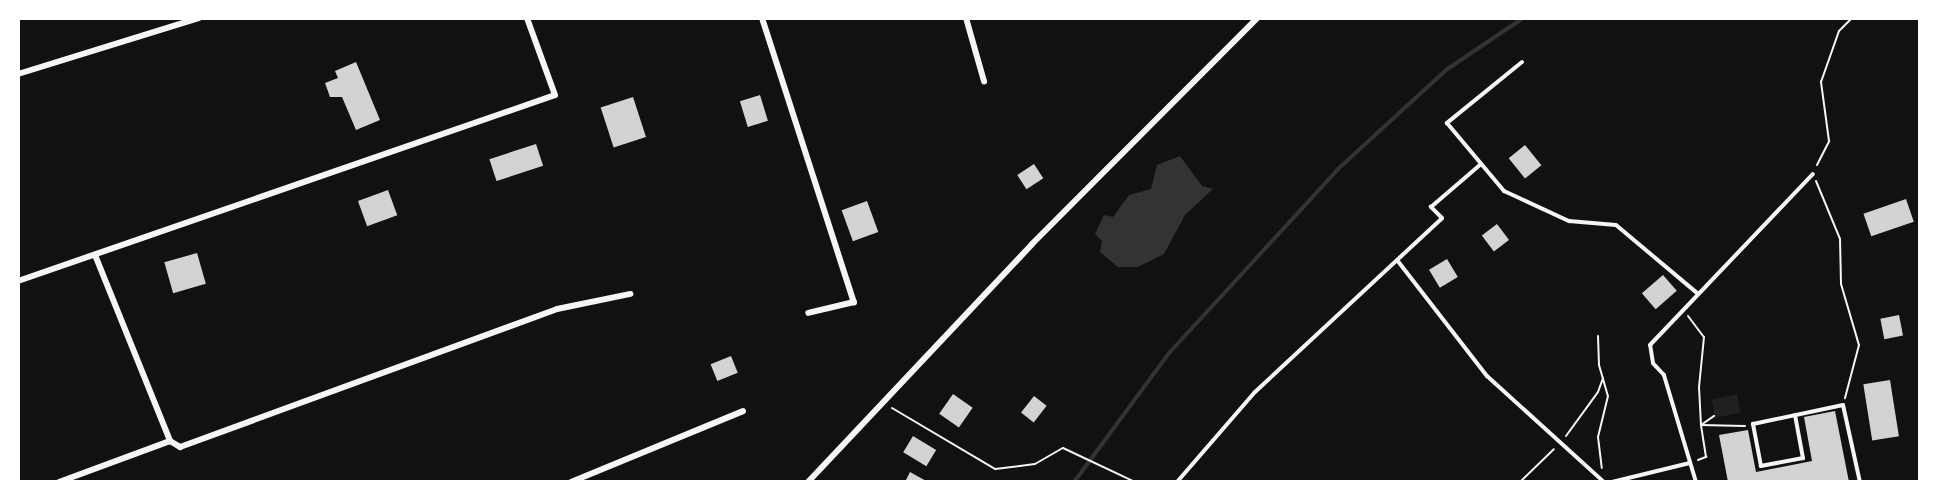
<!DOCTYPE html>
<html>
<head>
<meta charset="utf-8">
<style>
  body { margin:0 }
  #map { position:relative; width:1938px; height:500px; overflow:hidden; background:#111; font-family:"Roboto Condensed",sans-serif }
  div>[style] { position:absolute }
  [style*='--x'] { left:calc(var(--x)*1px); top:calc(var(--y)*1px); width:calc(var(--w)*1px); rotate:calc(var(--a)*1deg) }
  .green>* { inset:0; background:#202020; transform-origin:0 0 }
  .water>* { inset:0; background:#333 }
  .stream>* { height:4px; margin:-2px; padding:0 2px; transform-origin:2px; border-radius:2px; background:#333 }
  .building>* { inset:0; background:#d3d3d3; transform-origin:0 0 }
  .path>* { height:2px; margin:-1px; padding:0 1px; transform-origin:1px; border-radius:1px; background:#f5f5f5 }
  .service>* { height:4px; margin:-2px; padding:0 2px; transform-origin:2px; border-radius:2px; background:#f5f5f5 }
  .minor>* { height:6px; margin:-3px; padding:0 3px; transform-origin:3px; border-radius:3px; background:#f5f5f5 }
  span { translate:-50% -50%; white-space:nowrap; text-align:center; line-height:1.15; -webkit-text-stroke:4.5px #fff; paint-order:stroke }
  .frame { position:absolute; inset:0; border:20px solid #fff; pointer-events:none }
</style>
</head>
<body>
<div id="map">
  <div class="green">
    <div style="left:1737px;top:394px;width:19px;height:26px;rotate:78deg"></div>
  </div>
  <div class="water">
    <div style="clip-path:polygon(1180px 156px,1202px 186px,1213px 189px,1185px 215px,1164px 254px,1138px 267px,1118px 267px,1100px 252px,1102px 241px,1095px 234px,1104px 215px,1113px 217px,1129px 195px,1151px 189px,1157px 165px)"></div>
  </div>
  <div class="stream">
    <div style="--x:1074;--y:482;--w:162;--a:-53.6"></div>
    <div style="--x:1170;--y:352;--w:248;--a:-47.4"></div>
    <div style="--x:1338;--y:169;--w:147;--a:-42.5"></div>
    <div style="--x:1446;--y:70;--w:93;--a:-34"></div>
  </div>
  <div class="building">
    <div style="clip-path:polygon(356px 62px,380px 120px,356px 130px,342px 97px,330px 97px,325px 83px,338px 78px,335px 71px)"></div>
    <div style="left:760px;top:95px;width:27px;height:21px;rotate:73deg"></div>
    <div style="left:633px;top:97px;width:42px;height:34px;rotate:72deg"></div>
    <div style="left:536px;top:144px;width:23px;height:49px;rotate:72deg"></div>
    <div style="left:1525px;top:145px;width:26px;height:21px;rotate:51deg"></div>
    <div style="left:1034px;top:164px;width:17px;height:20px;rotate:57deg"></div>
    <div style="left:388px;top:190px;width:27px;height:32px;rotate:70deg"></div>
    <div style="left:1906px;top:199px;width:24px;height:45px;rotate:71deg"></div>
    <div style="left:867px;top:201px;width:33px;height:27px;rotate:70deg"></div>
    <div style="left:1497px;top:224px;width:20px;height:19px;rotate:53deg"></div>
    <div style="left:197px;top:253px;width:32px;height:34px;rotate:74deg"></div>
    <div style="left:1447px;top:259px;width:21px;height:21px;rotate:59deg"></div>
    <div style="left:1663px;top:275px;width:21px;height:28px;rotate:49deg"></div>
    <div style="left:1899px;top:315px;width:21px;height:19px;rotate:79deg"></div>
    <div style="left:731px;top:356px;width:18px;height:22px;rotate:68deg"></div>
    <div style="left:1890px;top:380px;width:57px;height:27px;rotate:81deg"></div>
    <div style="left:953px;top:394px;width:24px;height:24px;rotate:35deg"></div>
    <div style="left:1034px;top:396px;width:16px;height:21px;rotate:38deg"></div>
    <div style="clip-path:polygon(1835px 411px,1849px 482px,1728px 482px,1719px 435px,1748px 430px,1756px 472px,1812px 461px,1804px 417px)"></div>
    <div style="left:913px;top:436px;width:27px;height:19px;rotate:31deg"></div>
    <div style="clip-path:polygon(910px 472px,928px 482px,905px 482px)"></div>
  </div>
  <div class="path">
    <div style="--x:1817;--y:165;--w:27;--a:-63"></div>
    <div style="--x:1829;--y:141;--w:60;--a:-97.7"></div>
    <div style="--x:1821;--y:82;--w:54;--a:-70.6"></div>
    <div style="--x:1839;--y:31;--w:18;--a:-45"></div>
    <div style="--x:1816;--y:181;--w:63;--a:67.5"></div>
    <div style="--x:1840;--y:239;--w:45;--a:88.7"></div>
    <div style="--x:1841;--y:284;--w:64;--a:73.6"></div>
    <div style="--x:1859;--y:345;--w:55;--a:104.8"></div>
    <div style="--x:1688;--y:316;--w:26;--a:53"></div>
    <div style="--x:1704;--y:337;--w:50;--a:95.7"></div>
    <div style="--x:1699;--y:387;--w:38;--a:87"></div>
    <div style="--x:1701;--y:425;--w:44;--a:1.3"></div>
    <div style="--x:1598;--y:336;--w:29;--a:88"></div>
    <div style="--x:1599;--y:365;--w:32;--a:74"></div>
    <div style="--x:1608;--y:396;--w:42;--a:103.7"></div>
    <div style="--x:1598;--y:437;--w:31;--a:83"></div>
    <div style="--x:892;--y:408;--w:120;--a:30.6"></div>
    <div style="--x:995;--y:469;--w:40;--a:-7.1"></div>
    <div style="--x:1035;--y:464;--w:32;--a:-30"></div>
    <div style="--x:1063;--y:448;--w:80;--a:25.3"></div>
    <div style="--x:1566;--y:436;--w:54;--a:-54"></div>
    <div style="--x:1598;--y:392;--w:15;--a:-70"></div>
    <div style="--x:1698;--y:460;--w:9;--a:-21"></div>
    <div style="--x:1706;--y:457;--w:32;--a:-99"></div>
    <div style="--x:1701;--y:425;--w:16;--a:-35"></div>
    <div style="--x:1520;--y:482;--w:47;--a:-44.1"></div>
  </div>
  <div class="service">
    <div style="--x:1522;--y:62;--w:97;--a:140.9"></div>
    <div style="--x:1447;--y:123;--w:89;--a:50"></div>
    <div style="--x:1504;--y:191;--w:72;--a:24.8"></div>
    <div style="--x:1569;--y:221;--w:47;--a:4.9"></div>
    <div style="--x:1616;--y:225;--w:106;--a:40"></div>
    <div style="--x:1397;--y:260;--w:147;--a:52.2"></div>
    <div style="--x:1487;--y:376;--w:158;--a:42.2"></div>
    <div style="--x:1795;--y:415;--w:44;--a:79.5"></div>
    <div style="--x:1803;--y:458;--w:43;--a:169.2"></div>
    <div style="--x:1761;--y:466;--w:43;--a:-100.8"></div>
    <div style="--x:1753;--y:424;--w:92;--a:-11.9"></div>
    <div style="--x:1843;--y:405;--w:79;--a:77.6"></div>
    <div style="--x:1177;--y:482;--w:119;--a:-49.1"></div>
    <div style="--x:1255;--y:392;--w:255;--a:-42.9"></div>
    <div style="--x:1442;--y:218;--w:16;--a:-135"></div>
    <div style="--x:1431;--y:207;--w:66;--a:-40.7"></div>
    <div style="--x:1612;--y:482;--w:80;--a:-13.7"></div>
    <div style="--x:1696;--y:482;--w:112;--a:-106.7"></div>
    <div style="--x:1664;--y:375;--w:16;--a:-133"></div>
    <div style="--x:1653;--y:363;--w:18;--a:-99"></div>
    <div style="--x:1650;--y:345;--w:236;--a:-46.4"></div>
  </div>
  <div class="minor">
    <div style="--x:762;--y:18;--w:299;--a:72.1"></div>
    <div style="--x:854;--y:302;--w:47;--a:166.6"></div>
    <div style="--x:966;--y:18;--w:66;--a:74.1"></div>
    <div style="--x:18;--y:74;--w:189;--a:-17.2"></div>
    <div style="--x:95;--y:255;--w:201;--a:68"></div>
    <div style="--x:18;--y:281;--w:568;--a:-19.1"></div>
    <div style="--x:555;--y:95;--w:82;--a:-110"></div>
    <div style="--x:59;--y:482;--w:118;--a:-20.3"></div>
    <div style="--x:170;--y:441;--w:12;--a:31"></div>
    <div style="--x:180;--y:447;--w:401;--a:-20.1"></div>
    <div style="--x:557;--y:309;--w:75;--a:-11.6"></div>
    <div style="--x:571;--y:482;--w:186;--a:-22.4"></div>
    <div style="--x:808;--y:482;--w:327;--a:-46.7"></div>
    <div style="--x:1032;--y:244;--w:319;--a:-45.1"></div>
  </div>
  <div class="frame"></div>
</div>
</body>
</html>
